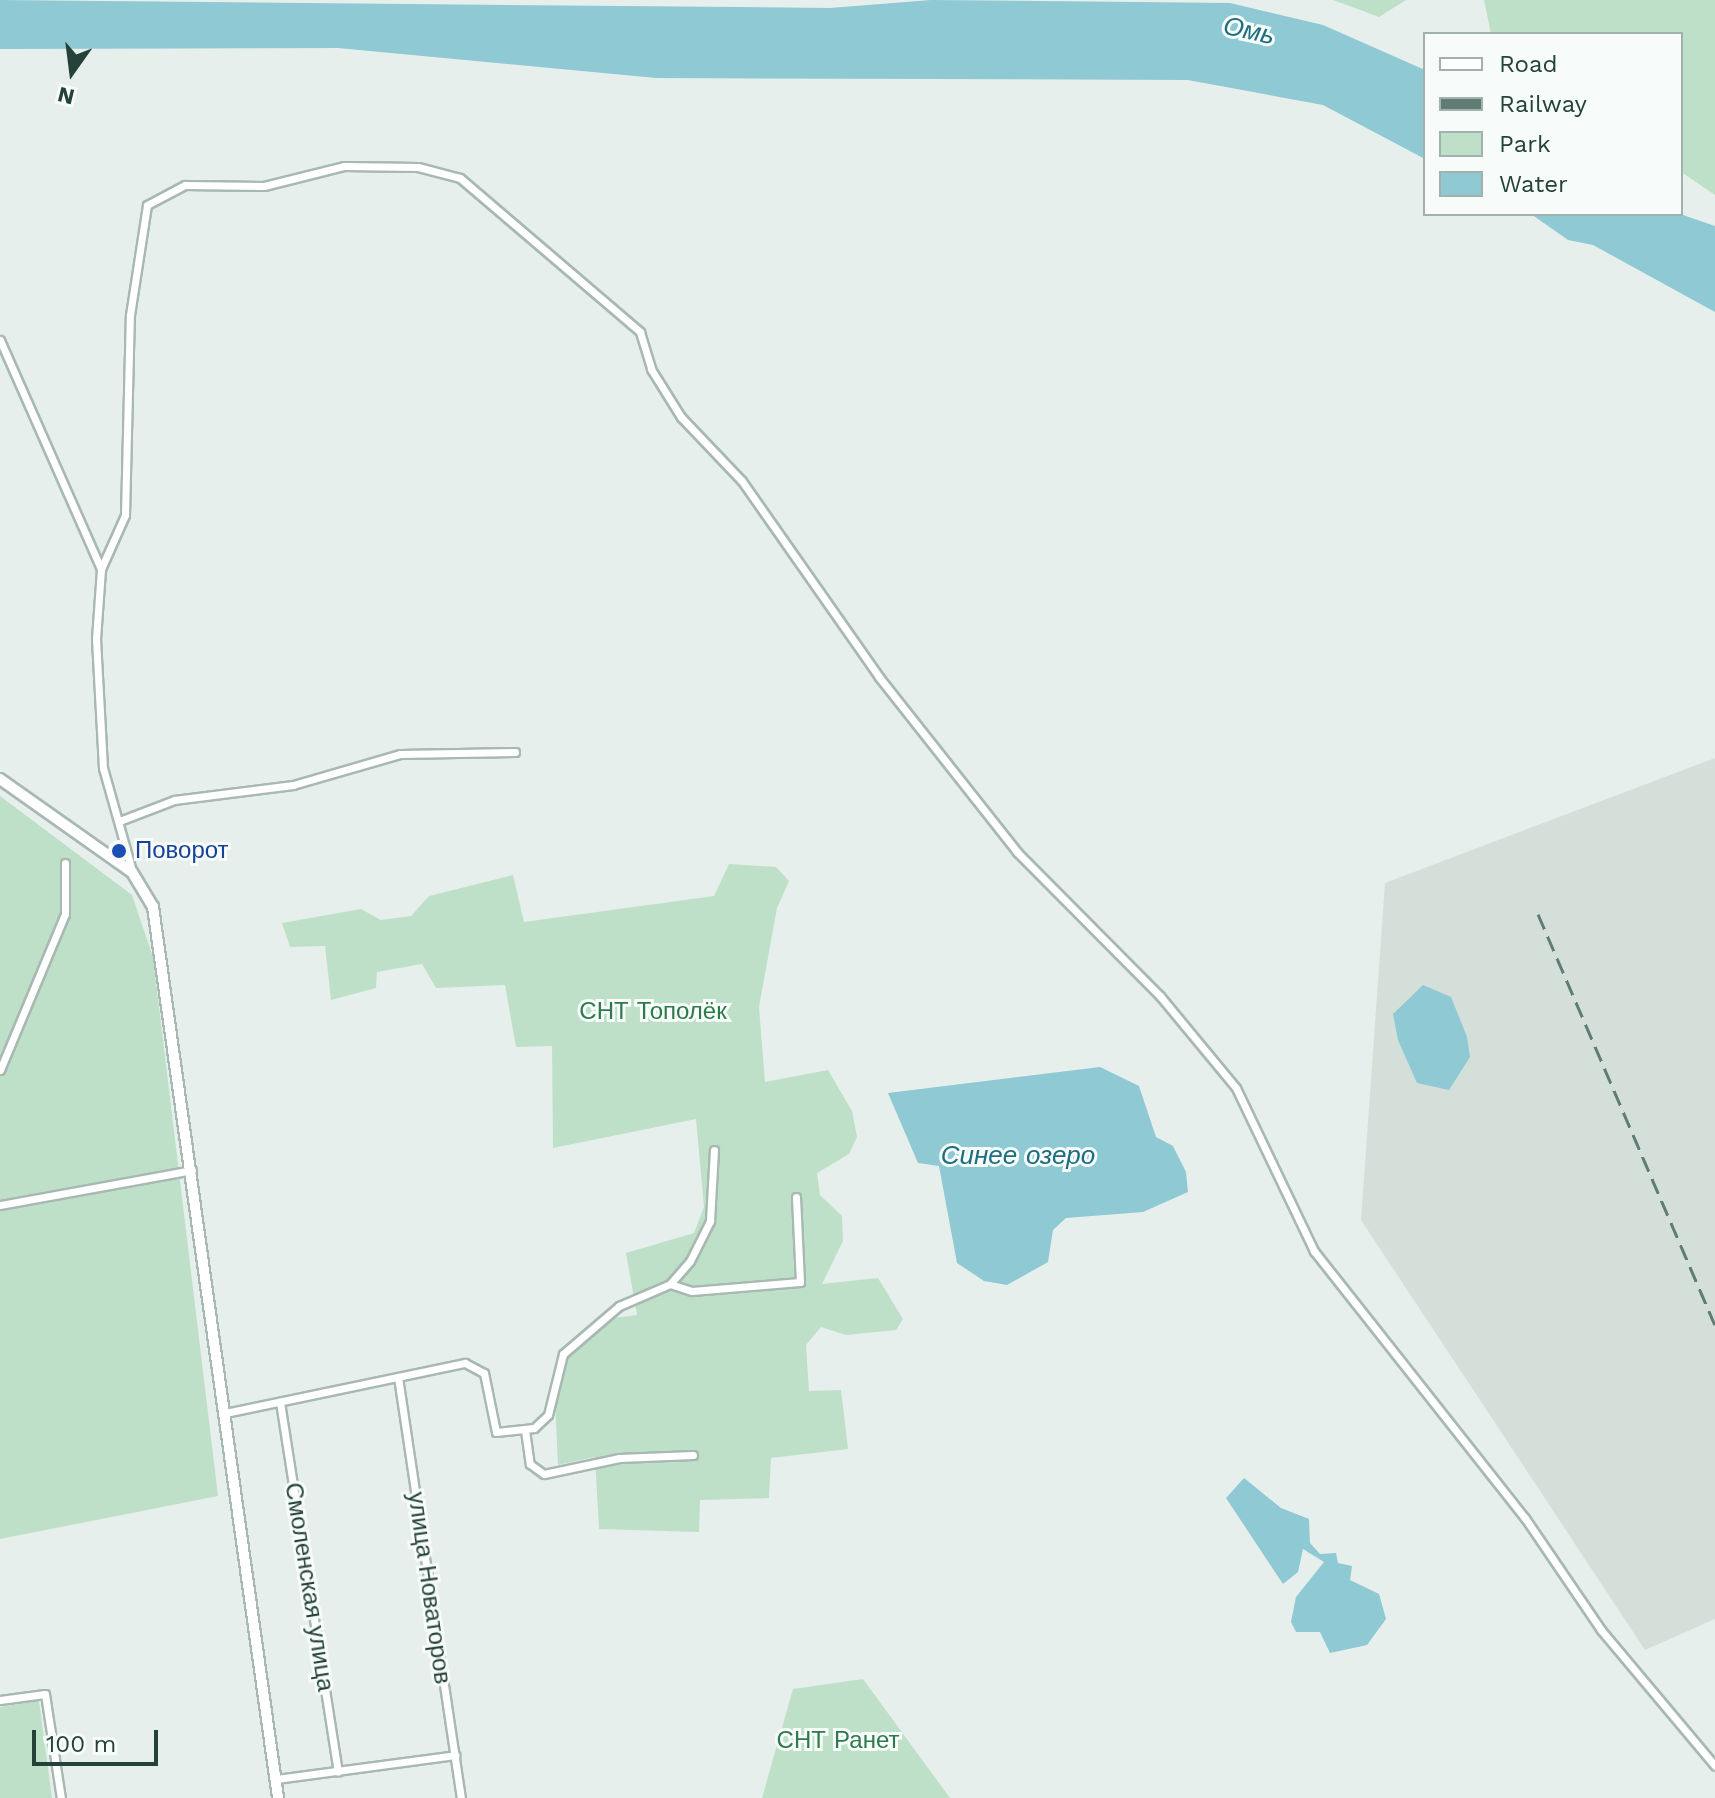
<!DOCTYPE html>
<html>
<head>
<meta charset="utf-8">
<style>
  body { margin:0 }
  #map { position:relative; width:1715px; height:1798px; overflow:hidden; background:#e6efeb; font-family:"Work Sans",sans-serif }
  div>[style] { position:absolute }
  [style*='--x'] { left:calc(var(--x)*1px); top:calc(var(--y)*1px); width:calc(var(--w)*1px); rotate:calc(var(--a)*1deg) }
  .built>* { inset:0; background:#d4dfda }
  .green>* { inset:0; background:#bfe0c8 }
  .water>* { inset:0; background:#8ec9d4 }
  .roads { filter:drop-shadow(2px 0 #a8b8b2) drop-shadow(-2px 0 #a8b8b2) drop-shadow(0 2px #a8b8b2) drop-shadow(0 -2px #a8b8b2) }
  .street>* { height:7px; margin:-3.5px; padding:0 3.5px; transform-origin:3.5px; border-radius:3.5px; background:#fff }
  .secondary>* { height:10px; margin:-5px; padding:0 5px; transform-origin:5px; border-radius:5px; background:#fff }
  .rail>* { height:3px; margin-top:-1.5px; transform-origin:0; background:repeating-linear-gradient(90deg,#5f7d75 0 16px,transparent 0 24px) }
  .dots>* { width:22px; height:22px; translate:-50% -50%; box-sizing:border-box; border:4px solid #f7fbf9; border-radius:50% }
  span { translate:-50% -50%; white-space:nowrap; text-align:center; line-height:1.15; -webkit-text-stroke:6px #f7fbf9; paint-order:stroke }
  .transit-label { font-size:24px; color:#164399 }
  .left { translate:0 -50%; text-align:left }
  .park-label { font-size:24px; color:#2d7a4b }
  .street-label { font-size:24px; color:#24423a }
  .water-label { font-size:26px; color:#1c6f80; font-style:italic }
  .legend { position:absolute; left:1423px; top:32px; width:260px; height:184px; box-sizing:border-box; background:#f7fbf9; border:2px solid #a3b1ad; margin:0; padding:10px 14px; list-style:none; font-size:24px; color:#24423a }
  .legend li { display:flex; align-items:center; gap:16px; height:40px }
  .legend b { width:40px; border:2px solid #a3b1ad }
  .north { position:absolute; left:32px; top:32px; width:80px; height:80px; -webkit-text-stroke:6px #f7fbf9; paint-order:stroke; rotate:194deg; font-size:22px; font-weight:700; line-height:32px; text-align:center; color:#24423a }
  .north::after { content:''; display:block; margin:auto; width:28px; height:36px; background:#24423a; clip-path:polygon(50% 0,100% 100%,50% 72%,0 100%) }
  .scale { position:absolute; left:32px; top:1730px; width:126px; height:36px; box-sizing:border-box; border:4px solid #24423a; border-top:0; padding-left:10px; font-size:24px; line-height:28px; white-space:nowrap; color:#24423a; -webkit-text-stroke:6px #f7fbf9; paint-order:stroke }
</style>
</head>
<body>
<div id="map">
  <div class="built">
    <div style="clip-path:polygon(1715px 758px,1715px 1619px,1645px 1650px,1361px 1220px,1385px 883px)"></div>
  </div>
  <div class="green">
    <div style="clip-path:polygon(1333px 0,1406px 0,1379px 17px)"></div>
    <div style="clip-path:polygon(1484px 0,1715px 0,1715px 195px,1681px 172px,1681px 34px,1491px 34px)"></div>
    <div style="clip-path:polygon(0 796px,132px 895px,153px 957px,218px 1496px,0 1539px)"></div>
    <div style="clip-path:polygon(729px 864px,776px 867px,789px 881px,777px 908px,759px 1007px,765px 1082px,828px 1070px,852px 1111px,857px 1137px,849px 1154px,817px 1173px,820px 1195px,842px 1216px,843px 1241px,822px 1284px,878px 1278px,903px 1319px,896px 1330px,846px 1335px,821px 1327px,806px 1345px,809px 1391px,841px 1390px,848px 1449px,771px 1458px,769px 1498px,700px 1500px,699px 1532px,599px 1529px,595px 1457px,558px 1465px,555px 1401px,565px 1354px,606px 1319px,637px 1315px,626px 1253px,694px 1233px,704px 1207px,696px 1119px,553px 1148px,552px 1046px,516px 1047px,505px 985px,436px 988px,422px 964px,377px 972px,376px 988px,331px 1000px,325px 946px,290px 947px,282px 923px,361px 909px,381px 920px,411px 916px,429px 896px,513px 875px,524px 922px,714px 896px)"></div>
    <div style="clip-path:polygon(863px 1679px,950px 1798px,762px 1798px,793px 1689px)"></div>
    <div style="clip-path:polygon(39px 1701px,52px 1798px,0 1798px,0 1707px)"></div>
  </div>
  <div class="water">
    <div style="clip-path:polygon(0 0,830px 8px,931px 0,1230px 3px,1323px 25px,1425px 70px,1425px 159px,1323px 105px,1188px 80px,656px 78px,338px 48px,0 49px)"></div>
    <div style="clip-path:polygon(1531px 214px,1680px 214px,1715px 226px,1715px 312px,1593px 245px,1568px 240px)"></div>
    <div style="clip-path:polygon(1423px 985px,1451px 997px,1467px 1037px,1470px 1057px,1449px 1090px,1417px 1083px,1398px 1040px,1393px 1014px)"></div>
    <div style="clip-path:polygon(1100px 1067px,1139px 1086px,1156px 1137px,1173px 1146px,1186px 1172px,1188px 1192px,1143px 1212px,1066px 1218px,1053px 1230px,1048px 1262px,1007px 1285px,984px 1281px,957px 1263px,939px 1166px,918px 1163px,888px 1093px)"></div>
    <div style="clip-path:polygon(1244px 1478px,1281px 1508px,1309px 1519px,1310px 1543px,1320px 1554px,1336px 1553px,1338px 1563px,1352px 1566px,1350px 1580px,1379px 1594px,1386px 1619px,1367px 1645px,1330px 1653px,1320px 1632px,1296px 1632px,1291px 1622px,1296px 1597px,1324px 1562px,1303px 1549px,1298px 1572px,1283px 1584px,1226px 1498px)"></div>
  </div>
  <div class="roads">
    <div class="street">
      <div style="--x:0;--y:340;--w:250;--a:66.2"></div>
      <div style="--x:122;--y:820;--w:56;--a:-21"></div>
      <div style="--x:174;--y:800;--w:120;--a:-7.2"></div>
      <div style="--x:293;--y:785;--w:111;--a:-16.2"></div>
      <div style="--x:400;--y:754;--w:115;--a:-1"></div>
      <div style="--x:132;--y:871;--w:107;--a:-105.7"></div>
      <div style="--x:103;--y:768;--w:129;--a:-93.1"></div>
      <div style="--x:96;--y:639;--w:70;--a:-85.9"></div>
      <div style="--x:101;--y:569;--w:59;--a:-66"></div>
      <div style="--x:125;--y:515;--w:200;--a:-88.6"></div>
      <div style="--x:130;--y:315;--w:111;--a:-81.2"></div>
      <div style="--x:147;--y:205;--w:43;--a:-27.8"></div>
      <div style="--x:185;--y:185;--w:79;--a:0.7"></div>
      <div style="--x:264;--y:186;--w:82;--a:-14"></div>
      <div style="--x:344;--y:166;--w:74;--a:0.8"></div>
      <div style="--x:418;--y:167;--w:43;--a:14.7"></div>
      <div style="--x:460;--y:178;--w:237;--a:40.5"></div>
      <div style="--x:640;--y:332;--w:39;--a:73"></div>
      <div style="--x:651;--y:369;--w:57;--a:58"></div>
      <div style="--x:681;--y:417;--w:88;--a:46.4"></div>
      <div style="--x:742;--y:481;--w:239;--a:55"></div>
      <div style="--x:879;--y:677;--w:223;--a:51.7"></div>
      <div style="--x:1017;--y:852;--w:203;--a:45.2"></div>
      <div style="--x:1160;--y:996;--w:119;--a:50.4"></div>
      <div style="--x:1236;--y:1088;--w:181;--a:64.4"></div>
      <div style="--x:1314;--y:1251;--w:340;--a:51.7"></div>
      <div style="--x:1525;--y:1518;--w:135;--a:55.8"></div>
      <div style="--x:1601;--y:1630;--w:177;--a:50"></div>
      <div style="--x:0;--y:1070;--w:169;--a:-67.4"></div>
      <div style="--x:65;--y:914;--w:51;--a:-90"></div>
      <div style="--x:0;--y:1205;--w:195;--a:-10.3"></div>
      <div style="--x:670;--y:1284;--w:23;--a:18"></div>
      <div style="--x:692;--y:1291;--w:108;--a:-4.8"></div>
      <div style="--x:800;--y:1282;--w:85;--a:-92.7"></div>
      <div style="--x:398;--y:1377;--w:426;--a:81.5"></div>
      <div style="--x:280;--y:1402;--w:374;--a:81.1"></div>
      <div style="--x:230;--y:1412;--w:240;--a:-11.8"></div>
      <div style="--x:465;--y:1363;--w:21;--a:28"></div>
      <div style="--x:484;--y:1373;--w:60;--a:78.5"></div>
      <div style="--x:496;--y:1432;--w:38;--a:-6"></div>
      <div style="--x:534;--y:1428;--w:19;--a:-43"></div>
      <div style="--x:548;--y:1415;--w:63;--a:-76.2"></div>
      <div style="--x:563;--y:1354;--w:74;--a:-40.6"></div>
      <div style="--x:619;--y:1306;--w:56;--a:-23.3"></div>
      <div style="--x:670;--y:1284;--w:30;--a:-49"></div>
      <div style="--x:690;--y:1261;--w:45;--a:-63.4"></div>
      <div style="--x:710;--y:1221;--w:71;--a:-86.8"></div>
      <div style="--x:525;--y:1430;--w:34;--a:82"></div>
      <div style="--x:530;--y:1464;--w:17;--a:36"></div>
      <div style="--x:544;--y:1474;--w:77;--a:-12"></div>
      <div style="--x:619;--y:1458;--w:74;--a:-2.3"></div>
      <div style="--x:0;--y:1700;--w:45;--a:-7.6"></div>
      <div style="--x:45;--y:1694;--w:105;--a:81.3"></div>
      <div style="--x:276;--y:1779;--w:181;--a:-7.6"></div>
    </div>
    <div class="secondary">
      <div style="--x:0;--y:779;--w:161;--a:35.2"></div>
      <div style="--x:132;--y:872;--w:41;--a:59"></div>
      <div style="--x:153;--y:907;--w:900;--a:82.01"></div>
    </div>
  </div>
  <div class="rail">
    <div style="--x:1538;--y:914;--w:447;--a:66.7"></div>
  </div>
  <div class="dots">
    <div style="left:119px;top:851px;background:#1a4fb4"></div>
  </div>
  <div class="transit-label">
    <span class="left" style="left:135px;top:851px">Поворот</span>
  </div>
  <div class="park-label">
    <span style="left:653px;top:1012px">СНТ Тополёк</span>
    <span style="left:838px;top:1741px">СНТ Ранет</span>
  </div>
  <div class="street-label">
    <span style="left:309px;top:1587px;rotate:81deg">Смоленская улица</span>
    <span style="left:429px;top:1588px;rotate:82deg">улица Новаторов</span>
  </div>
  <div class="water-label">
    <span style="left:1249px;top:31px;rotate:12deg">Омь</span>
    <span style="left:1018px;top:1156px">Синее озеро</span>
  </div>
  <ul class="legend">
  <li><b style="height:10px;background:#fff"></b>Road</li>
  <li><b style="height:10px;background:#5f7d75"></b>Railway</li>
  <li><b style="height:22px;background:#bfe0c8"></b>Park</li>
  <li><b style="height:22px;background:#8ec9d4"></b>Water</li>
  </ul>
  <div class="north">N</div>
  <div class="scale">100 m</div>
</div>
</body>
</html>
